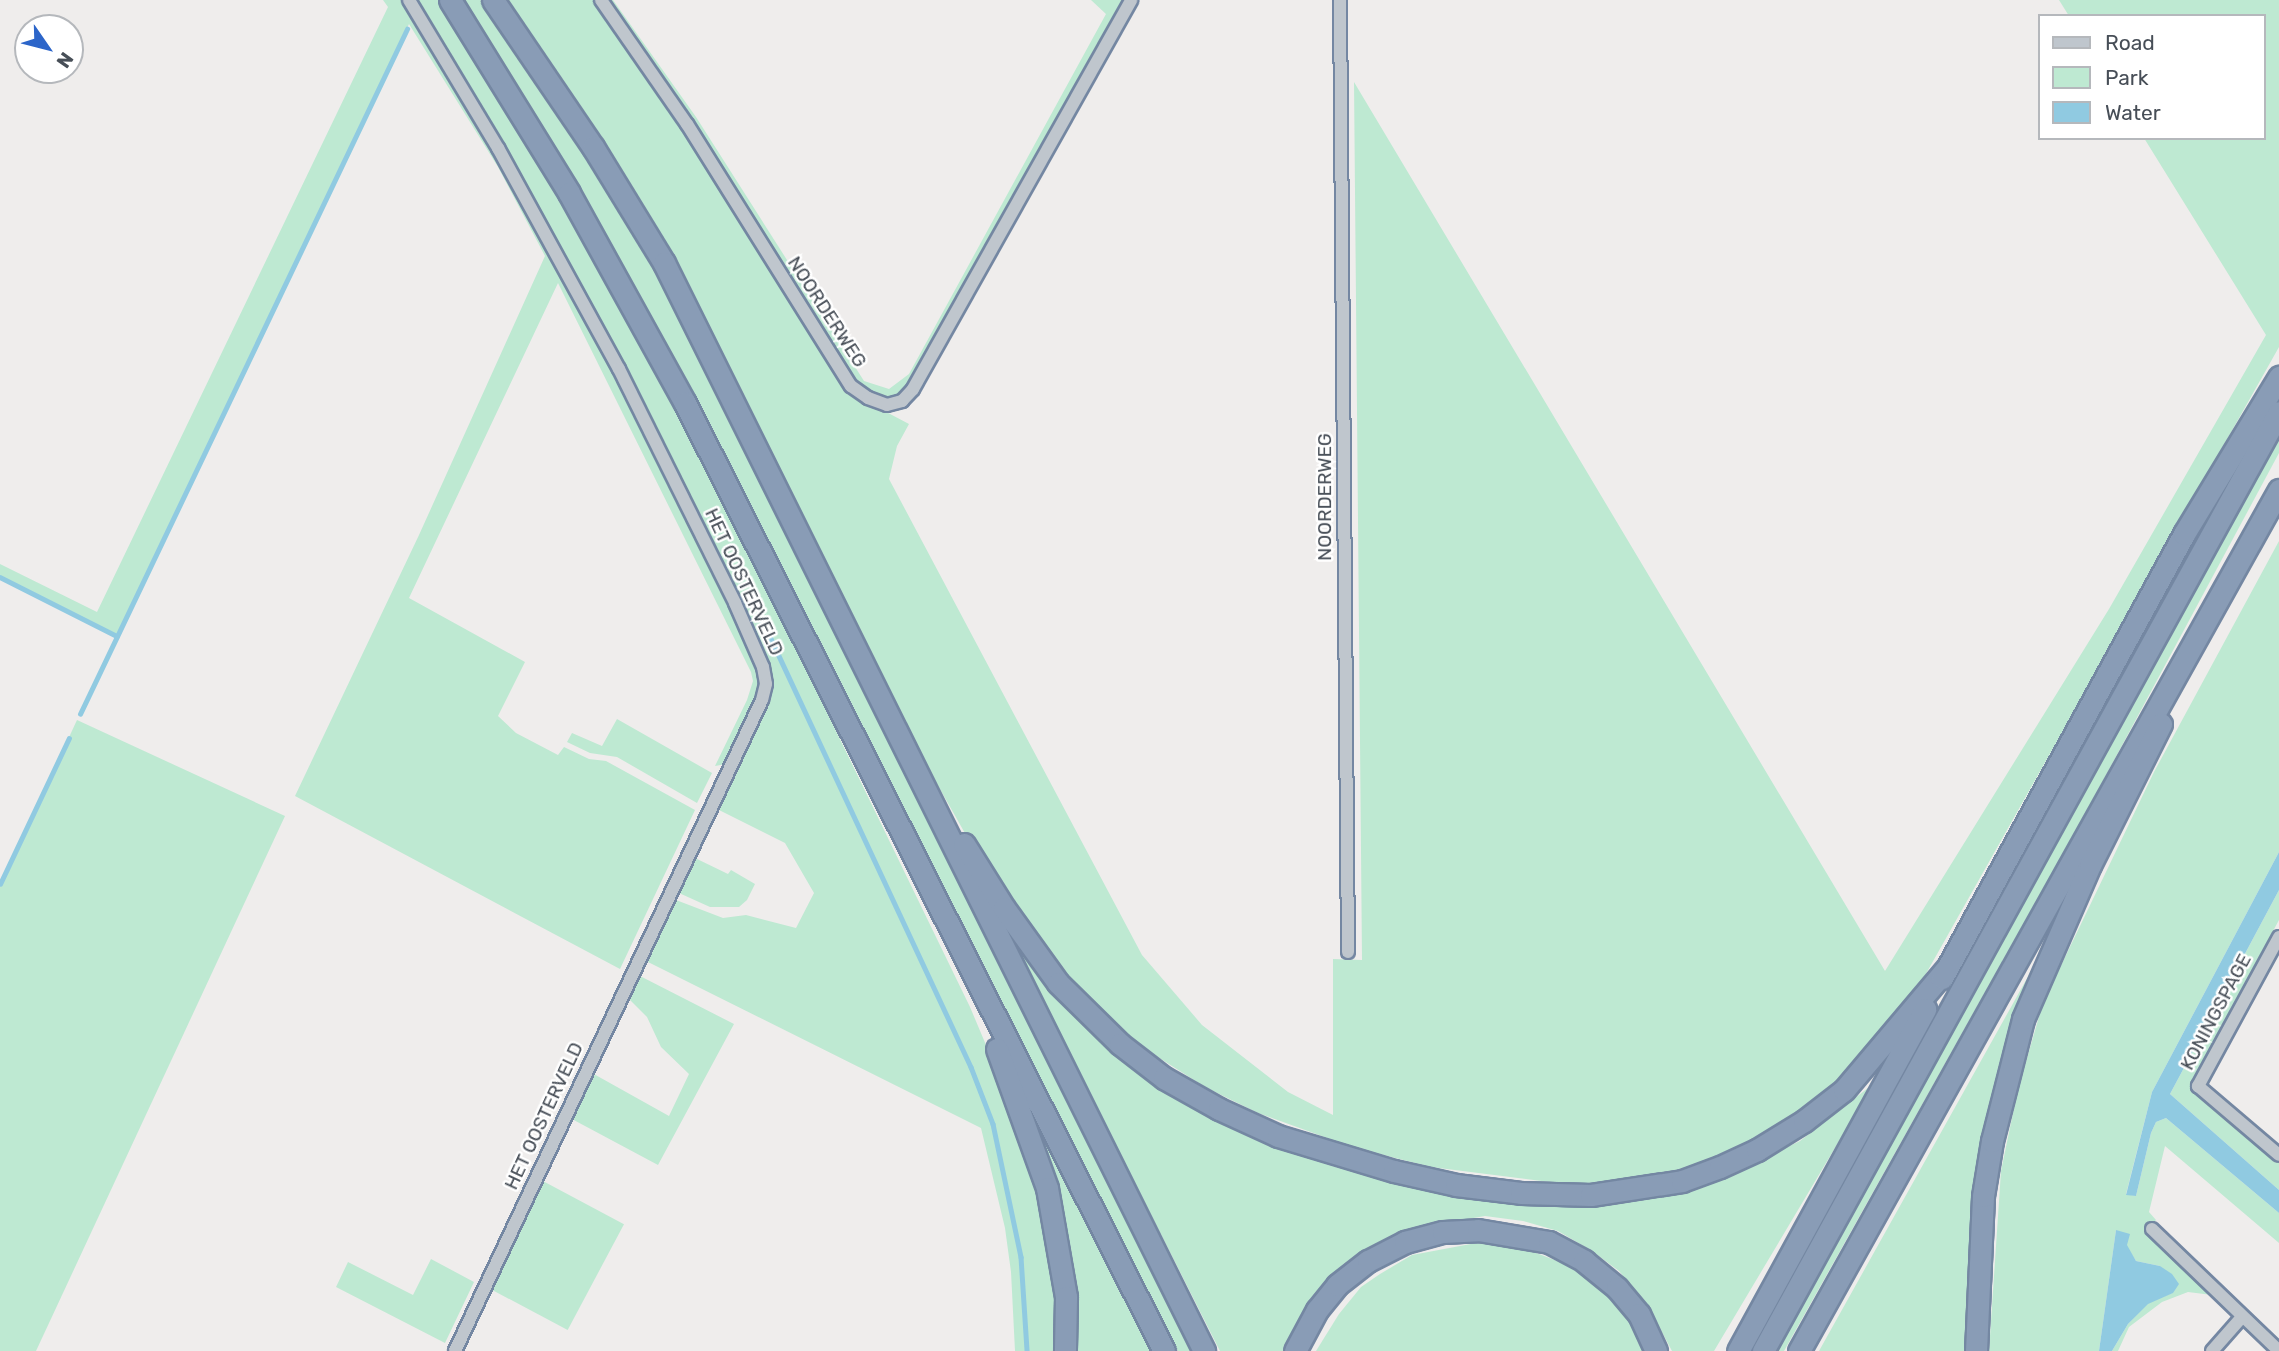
<!DOCTYPE html>
<html>
<head>
<meta charset="utf-8">
<style>
  body { margin:0 }
  #map { position:relative; width:2279px; height:1351px; overflow:hidden; background:#efedec; font-family:Rubik,sans-serif }
  div>[style] { position:absolute }
  [style*='--x'] { left:calc(var(--x)*1px); top:calc(var(--y)*1px); width:calc(var(--w)*1px); rotate:calc(var(--a)*1deg) }
  .green>* { inset:0; background:#bee9d2; transform-origin:0 0 }
  .water>* { inset:0; background:#90cae1 }
  .stream>* { height:4.5px; margin:-2.25px; padding:0 2.25px; transform-origin:2.25px; border-radius:2.25px; background:#90cae1 }
  .roads { filter:drop-shadow(2px 0 #7487a2) drop-shadow(-2px 0 #7487a2) drop-shadow(0 2px #7487a2) drop-shadow(0 -2px #7487a2) }
  .street>* { height:12px; margin:-6px; padding:0 6px; transform-origin:6px; border-radius:6px; background:#bfc6cd }
  .highway>* { height:21px; margin:-10.5px; padding:0 10.5px; transform-origin:10.5px; border-radius:10.5px; background:#899cb6 }
  span { translate:-50% -50%; white-space:nowrap; text-align:center; line-height:1.15; -webkit-text-stroke:5px #fff; paint-order:stroke }
  .street-label { font-size:19px; color:#474e57 }
  .legend { position:absolute; left:2038px; top:14px; width:228px; height:126px; box-sizing:border-box; background:#fff; border:2px solid #b5b8bc; margin:0; padding:9px 12px; list-style:none; font-size:21px; color:#474e57 }
  .legend li { display:flex; align-items:center; gap:14px; height:35px }
  .legend b { width:35px; border:2px solid #b5b8bc }
  .north { position:absolute; left:14px; top:14px; width:70px; height:70px; box-sizing:border-box; background:#fff; border:2px solid #b5b8bc; border-radius:50%; rotate:125deg; font-size:19px; font-weight:700; line-height:28px; text-align:center; color:#474e57 }
  .north::after { content:''; display:block; margin:auto; width:24px; height:32px; background:#2c65c9; clip-path:polygon(50% 0,100% 100%,50% 72%,0 100%) }
</style>
</head>
<body>
<div id="map">
  <div class="green">
    <div style="clip-path:polygon(383px 0,405px 0,551px 251px,675px 490px,760px 669px,759px 696px,726px 764px,715px 766px,747px 700px,753px 681px,751px 672px,558px 283px,409px 598px,525px 662px,498px 716px,516px 733px,558px 755px,564px 747px,589px 759px,606px 761px,695px 810px,620px 969px,295px 796px,419px 535px,545px 256px,498px 167px,409px 24px,116px 637px,0 579px,0 564px,97px 612px,388px 7px)"></div>
    <div style="clip-path:polygon(415px 0,446px 0,669px 387px,970px 1007px,1010px 1102px,1039px 1194px,1055px 1294px,1057px 1351px,1015px 1351px,1011px 1272px,1005px 1228px,981px 1128px,648px 962px,676px 900px,723px 918px,746px 915px,796px 928px,814px 893px,785px 843px,717px 809px,770px 680px,507px 154px)"></div>
    <div style="clip-path:polygon(457px 0,486px 0,568px 117px,653px 260px,1200px 1351px,1178px 1351px,1061px 1137px,820px 650px)"></div>
    <div style="clip-path:polygon(502px 0,596px 0,683px 125px,856px 396px,909px 424px,897px 446px,889px 479px,1142px 955px,1202px 1025px,1288px 1092px,1333px 1115px,1333px 959px,1362px 960px,1354px 82px,1885px 971px,2109px 609px,2266px 335px,2144px 138px,2263px 138px,2263px 16px,2069px 16px,2059px 0,2279px 0,2279px 347px,1923px 979px,1879px 1048px,1793px 1118px,1754px 1141px,1689px 1167px,1629px 1181px,1565px 1184px,1431px 1167px,1352px 1147px,1258px 1113px,1205px 1087px,1150px 1052px,1086px 1001px,1055px 966px,979px 858px,919px 752px,683px 283px,621px 172px)"></div>
    <div style="clip-path:polygon(605px 0,613px 0,696px 117px,864px 381px,889px 389px,909px 374px,1106px 14px,1091px 0,1126px 0,911px 380px,900px 393px,887px 399px,859px 387px)"></div>
    <div style="clip-path:polygon(2279px 431px,2279px 453px,2090px 805px,1784px 1351px,1774px 1351px)"></div>
    <div style="clip-path:polygon(2279px 541px,2279px 852px,2152px 1092px,2126px 1194px,2136px 1196px,2151px 1133px,2156px 1122px,2166px 1118px,2279px 1213px,2279px 1243px,2165px 1146px,2149px 1212px,2156px 1220px,2148px 1229px,2212px 1295px,2188px 1292px,2162px 1302px,2129px 1327px,2118px 1351px,2112px 1351px,2128px 1324px,2148px 1303px,2172px 1293px,2160px 1266px,2136px 1261px,2116px 1230px,2099px 1351px,1989px 1351px,2001px 1171px,2018px 1089px,2043px 1003px,2154px 772px)"></div>
    <div style="clip-path:polygon(617px 719px,712px 773px,697px 803px,617px 757px,590px 753px,567px 742px,572px 733px,602px 746px)"></div>
    <div style="clip-path:polygon(77px 720px,285px 816px,36px 1351px,0 1351px,0 886px)"></div>
    <div style="clip-path:polygon(695px 858px,728px 874px,731px 870px,755px 884px,747px 900px,739px 907px,710px 907px,679px 893px)"></div>
    <div style="clip-path:polygon(2279px 890px,2279px 920px,2190px 1084px,2279px 1161px,2279px 1190px,2170px 1094px)"></div>
    <div style="clip-path:polygon(995px 906px,1055px 994px,1116px 1053px,1231px 1124px,1332px 1166px,1424px 1189px,1471px 1199px,1558px 1207px,1598px 1206px,1671px 1195px,1714px 1182px,1800px 1141px,1873px 1084px,1714px 1351px,1672px 1351px,1647px 1304px,1619px 1271px,1592px 1251px,1558px 1231px,1523px 1221px,1485px 1216px,1415px 1228px,1385px 1241px,1291px 1351px,1220px 1351px)"></div>
    <div style="clip-path:polygon(2054px 930px,2006px 1055px,1971px 1351px,1819px 1351px)"></div>
    <div style="clip-path:polygon(640px 976px,734px 1024px,658px 1165px,570px 1118px,592px 1073px,669px 1116px,689px 1074px,661px 1047px,647px 1017px,629px 999px)"></div>
    <div style="clip-path:polygon(1024px 1098px,1088px 1223px,1150px 1351px,1074px 1351px)"></div>
    <div style="left:541px;top:1180px;width:94px;height:120px;rotate:28deg"></div>
    <div style="clip-path:polygon(1476px 1243px,1513px 1244px,1578px 1269px,1615px 1298px,1649px 1351px,1316px 1351px,1339px 1314px,1361px 1287px,1380px 1274px,1412px 1255px)"></div>
    <div style="clip-path:polygon(431px 1259px,474px 1282px,445px 1343px,336px 1287px,348px 1262px,413px 1295px)"></div>
  </div>
  <div class="water">
    <div style="clip-path:polygon(2279px 852px,2279px 890px,2170px 1094px,2279px 1190px,2279px 1213px,2166px 1118px,2156px 1122px,2151px 1133px,2136px 1196px,2126px 1195px,2152px 1092px)"></div>
    <div style="clip-path:polygon(2116px 1230px,2130px 1234px,2127px 1245px,2136px 1261px,2160px 1266px,2172px 1274px,2179px 1284px,2173px 1293px,2148px 1304px,2128px 1324px,2112px 1351px,2099px 1351px)"></div>
  </div>
  <div class="stream">
    <div style="--x:0;--y:577;--w:131;--a:26.8"></div>
    <div style="--x:759;--y:613;--w:501;--a:64.97"></div>
    <div style="--x:971;--y:1067;--w:61;--a:68.9"></div>
    <div style="--x:993;--y:1124;--w:136;--a:78.1"></div>
    <div style="--x:1021;--y:1257;--w:94;--a:86.3"></div>
    <div style="--x:80;--y:714;--w:759;--a:-64.48"></div>
    <div style="--x:0;--y:884;--w:161;--a:-64.7"></div>
  </div>
  <div class="roads">
    <div class="street">
      <div style="--x:409;--y:0;--w:173;--a:59"></div>
      <div style="--x:498;--y:148;--w:252;--a:61.3"></div>
      <div style="--x:619;--y:369;--w:261;--a:63.6"></div>
      <div style="--x:735;--y:603;--w:70;--a:66.4"></div>
      <div style="--x:763;--y:667;--w:17;--a:80"></div>
      <div style="--x:766;--y:684;--w:16;--a:104"></div>
      <div style="--x:762;--y:700;--w:720;--a:115.25"></div>
      <div style="--x:601;--y:0;--w:151;--a:55.3"></div>
      <div style="--x:687;--y:124;--w:309;--a:58"></div>
      <div style="--x:851;--y:386;--w:21;--a:35"></div>
      <div style="--x:868;--y:398;--w:20;--a:20"></div>
      <div style="--x:887;--y:405;--w:16;--a:-15"></div>
      <div style="--x:902;--y:401;--w:16;--a:-47"></div>
      <div style="--x:913;--y:389;--w:446;--a:-60.7"></div>
      <div style="--x:1340;--y:0;--w:952;--a:89.52"></div>
      <div style="--x:2279;--y:937;--w:170;--a:118.5"></div>
      <div style="--x:2198;--y:1086;--w:106;--a:40.4"></div>
      <div style="--x:2152;--y:1229;--w:176;--a:43.8"></div>
      <div style="--x:2212;--y:1351;--w:45;--a:-48.6"></div>
    </div>
    <div class="highway">
      <div style="--x:450;--y:0;--w:227;--a:58.3"></div>
      <div style="--x:569;--y:193;--w:240;--a:61.1"></div>
      <div style="--x:685;--y:403;--w:1062;--a:63.19"></div>
      <div style="--x:493;--y:0;--w:178;--a:55.8"></div>
      <div style="--x:593;--y:147;--w:136;--a:58.5"></div>
      <div style="--x:664;--y:263;--w:1215;--a:63.6"></div>
      <div style="--x:964;--y:844;--w:75;--a:58"></div>
      <div style="--x:1004;--y:908;--w:92;--a:54.2"></div>
      <div style="--x:1058;--y:983;--w:87;--a:44.5"></div>
      <div style="--x:1120;--y:1044;--w:56;--a:37.7"></div>
      <div style="--x:1164;--y:1078;--w:63;--a:29.4"></div>
      <div style="--x:1219;--y:1109;--w:65;--a:24.6"></div>
      <div style="--x:1278;--y:1136;--w:121;--a:16.8"></div>
      <div style="--x:1394;--y:1171;--w:64;--a:12.7"></div>
      <div style="--x:1456;--y:1185;--w:65;--a:7"></div>
      <div style="--x:1521;--y:1193;--w:70;--a:1.6"></div>
      <div style="--x:1591;--y:1195;--w:92;--a:-8.7"></div>
      <div style="--x:1682;--y:1181;--w:40;--a:-20.2"></div>
      <div style="--x:1720;--y:1167;--w:41;--a:-24.7"></div>
      <div style="--x:1757;--y:1150;--w:55;--a:-31.7"></div>
      <div style="--x:1804;--y:1121;--w:51;--a:-37.8"></div>
      <div style="--x:1844;--y:1090;--w:161;--a:-49.8"></div>
      <div style="--x:1942;--y:978;--w:506;--a:-61.41"></div>
      <div style="--x:2184;--y:534;--w:184;--a:-58.8"></div>
      <div style="--x:997;--y:1049;--w:148;--a:70.2"></div>
      <div style="--x:1047;--y:1188;--w:111;--a:80.1"></div>
      <div style="--x:1066;--y:1297;--w:54;--a:91.1"></div>
      <div style="--x:1295;--y:1351;--w:47;--a:-61.8"></div>
      <div style="--x:1317;--y:1310;--w:32;--a:-51"></div>
      <div style="--x:1337;--y:1285;--w:39;--a:-38"></div>
      <div style="--x:1368;--y:1261;--w:42;--a:-27.2"></div>
      <div style="--x:1405;--y:1242;--w:39;--a:-15"></div>
      <div style="--x:1443;--y:1232;--w:35;--a:-3"></div>
      <div style="--x:1478;--y:1230;--w:72;--a:9.6"></div>
      <div style="--x:1549;--y:1242;--w:40;--a:28"></div>
      <div style="--x:1584;--y:1261;--w:43;--a:39.3"></div>
      <div style="--x:1617;--y:1288;--w:34;--a:50"></div>
      <div style="--x:1639;--y:1314;--w:41;--a:65.3"></div>
      <div style="--x:1738;--y:1351;--w:390;--a:-61.3"></div>
      <div style="--x:1763;--y:1351;--w:1071;--a:-61.21"></div>
      <div style="--x:1799;--y:1351;--w:986;--a:-60.86"></div>
      <div style="--x:1976;--y:1351;--w:155;--a:-87.4"></div>
      <div style="--x:1983;--y:1196;--w:56;--a:-80.7"></div>
      <div style="--x:1992;--y:1141;--w:126;--a:-75.7"></div>
      <div style="--x:2023;--y:1019;--w:168;--a:-66.5"></div>
      <div style="--x:2090;--y:865;--w:158;--a:-63.3"></div>
    </div>
  </div>
  <div class="street-label">
    <span style="left:827px;top:312px;rotate:57deg">NOORDERWEG</span>
    <span style="left:1325px;top:497px;rotate:-90deg">NOORDERWEG</span>
    <span style="left:744px;top:582px;rotate:65deg">HET OOSTERVELD</span>
    <span style="left:2216px;top:1012px;rotate:-62deg">KONINGSPAGE</span>
    <span style="left:544px;top:1116px;rotate:-65deg">HET OOSTERVELD</span>
  </div>
  <ul class="legend">
  <li><b style="height:9px;background:#bfc6cd"></b>Road</li>
  <li><b style="height:19px;background:#bee9d2"></b>Park</li>
  <li><b style="height:19px;background:#90cae1"></b>Water</li>
  </ul>
  <div class="north">N</div>
</div>
</body>
</html>
